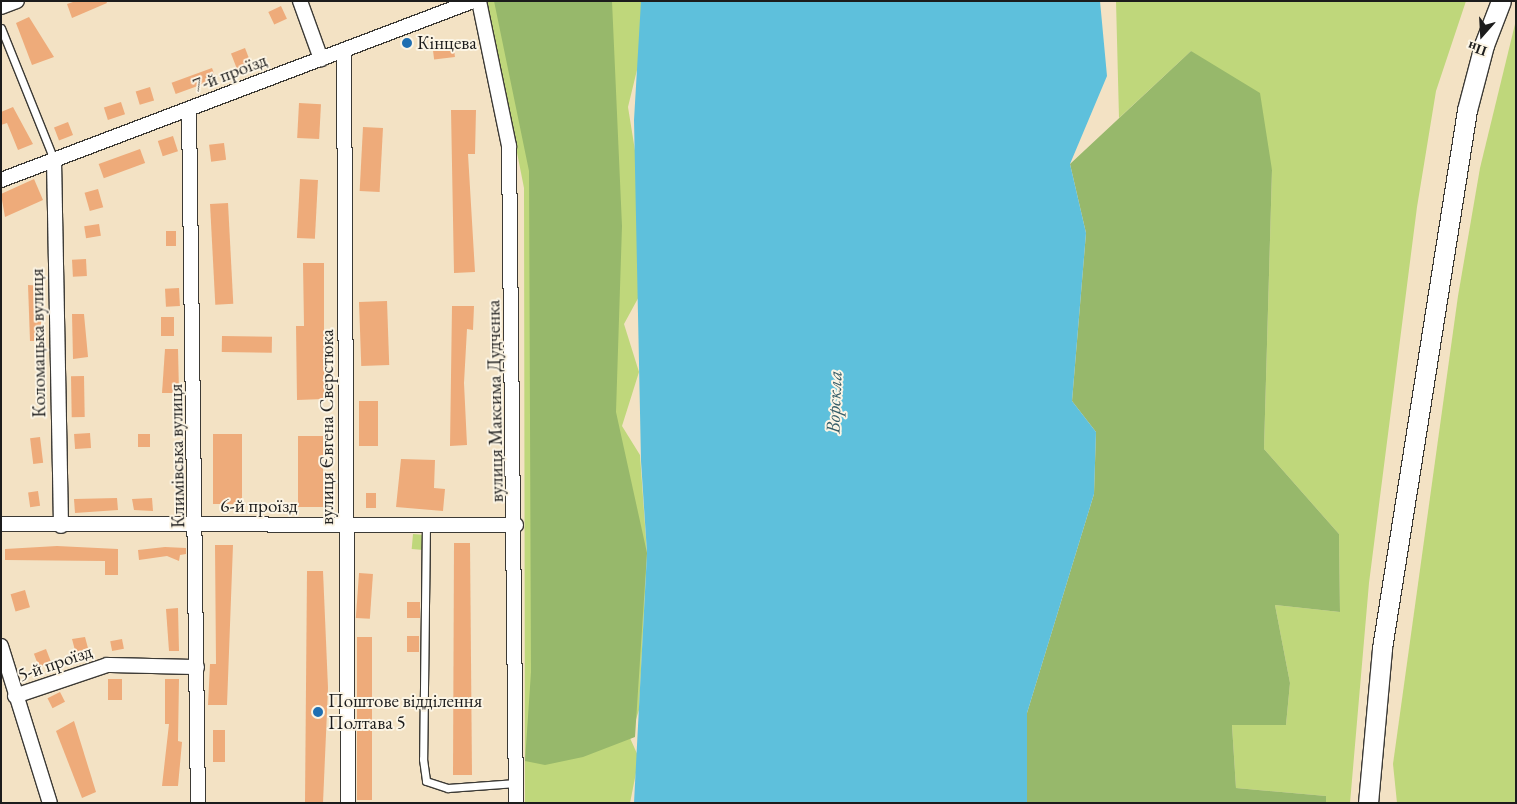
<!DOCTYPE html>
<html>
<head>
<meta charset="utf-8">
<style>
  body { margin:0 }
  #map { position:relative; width:1517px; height:804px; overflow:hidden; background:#f3e2c4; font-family:"EB Garamond",serif }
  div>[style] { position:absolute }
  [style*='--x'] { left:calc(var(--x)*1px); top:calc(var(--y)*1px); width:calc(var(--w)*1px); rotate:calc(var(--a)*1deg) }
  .green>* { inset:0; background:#bfd77b; transform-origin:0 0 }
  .forest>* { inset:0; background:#97b86b }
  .water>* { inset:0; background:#5ec0dc }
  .building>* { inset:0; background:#eeab7a; transform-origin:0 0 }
  .roads { filter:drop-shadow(1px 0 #3c3a35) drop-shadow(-1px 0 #3c3a35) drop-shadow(0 1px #3c3a35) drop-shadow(0 -1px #3c3a35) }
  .service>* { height:7px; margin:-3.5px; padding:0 3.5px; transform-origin:3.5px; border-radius:3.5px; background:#fff }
  .minor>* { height:14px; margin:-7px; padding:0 7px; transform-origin:7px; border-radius:7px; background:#fff }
  .secondary>* { height:19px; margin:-9.5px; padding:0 9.5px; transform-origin:9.5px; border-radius:9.5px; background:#fff }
  .dots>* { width:14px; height:14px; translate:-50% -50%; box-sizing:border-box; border:2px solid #fcf5e5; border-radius:50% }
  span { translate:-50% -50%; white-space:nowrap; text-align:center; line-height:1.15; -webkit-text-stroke:4px #fcf5e5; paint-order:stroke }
  .poi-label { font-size:19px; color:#1c1c1c }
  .left { translate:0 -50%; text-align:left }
  .street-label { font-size:19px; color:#1c1c1c }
  .water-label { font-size:20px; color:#365e69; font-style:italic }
  .frame { position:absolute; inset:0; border:2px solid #1c1c1c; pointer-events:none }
  .north { position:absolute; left:1457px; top:10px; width:50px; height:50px; -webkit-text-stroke:4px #fcf5e5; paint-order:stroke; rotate:199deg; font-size:14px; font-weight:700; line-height:20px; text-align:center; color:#1c1c1c }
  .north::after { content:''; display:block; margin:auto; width:18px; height:22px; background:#1c1c1c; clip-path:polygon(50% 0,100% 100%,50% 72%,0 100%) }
</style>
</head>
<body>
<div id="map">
  <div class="green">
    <div style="clip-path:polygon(487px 1px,643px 1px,644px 41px,628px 107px,641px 188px,642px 291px,624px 324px,639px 372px,622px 426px,640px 455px,647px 553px,639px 710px,630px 738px,639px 758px,630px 803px,525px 803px,524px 188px)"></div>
    <div style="clip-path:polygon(1116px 1px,1466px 1px,1436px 91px,1417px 207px,1369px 583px,1350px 803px,1326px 803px,1326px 796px,1236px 788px,1232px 725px,1286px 725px,1290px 683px,1275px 605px,1340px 612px,1339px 534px,1264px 449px,1272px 170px,1191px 51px,1119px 118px)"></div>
    <div style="clip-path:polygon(1516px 20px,1516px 803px,1397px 803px,1393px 764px,1458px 296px,1480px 168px)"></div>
    <div style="left:413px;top:534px;width:12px;height:15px;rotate:5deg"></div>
  </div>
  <div class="forest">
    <div style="clip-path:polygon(494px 1px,612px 1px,622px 226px,616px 412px,647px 553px,635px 737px,583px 757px,545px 765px,525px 761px,531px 672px,529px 171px)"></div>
    <div style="clip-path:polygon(1191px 51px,1260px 93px,1272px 170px,1264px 449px,1339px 534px,1340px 612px,1275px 605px,1290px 683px,1286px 725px,1232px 725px,1236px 788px,1326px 796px,1326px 803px,1027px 803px,1027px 713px,1094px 494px,1096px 432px,1072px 401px,1086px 233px,1070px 164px)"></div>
  </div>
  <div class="water">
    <div style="clip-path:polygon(641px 1px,1100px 1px,1107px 76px,1070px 164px,1086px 233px,1072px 401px,1096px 432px,1094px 494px,1027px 713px,1027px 803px,634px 803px,647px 553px,641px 461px,634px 120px)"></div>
  </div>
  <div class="building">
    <div style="clip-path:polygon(76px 1px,106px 1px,107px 3px,72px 18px,67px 4px)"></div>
    <div style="left:281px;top:6px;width:14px;height:14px;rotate:65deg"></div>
    <div style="clip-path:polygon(29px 17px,54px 57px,32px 65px,16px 23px)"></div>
    <div style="left:453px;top:41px;width:16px;height:21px;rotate:83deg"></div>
    <div style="left:245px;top:48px;width:17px;height:15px;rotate:69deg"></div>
    <div style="left:212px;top:68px;width:12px;height:43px;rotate:70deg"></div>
    <div style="left:150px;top:87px;width:14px;height:15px;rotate:73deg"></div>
    <div style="left:121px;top:102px;width:13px;height:18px;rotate:72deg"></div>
    <div style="left:299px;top:103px;width:22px;height:35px;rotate:3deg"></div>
    <div style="clip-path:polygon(13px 107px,33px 144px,18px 150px,7px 123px,1px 125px,1px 112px)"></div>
    <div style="clip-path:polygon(451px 110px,476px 110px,475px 154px,468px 154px,475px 272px,454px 273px)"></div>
    <div style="left:68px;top:122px;width:14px;height:15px;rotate:69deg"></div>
    <div style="left:363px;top:127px;width:20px;height:64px;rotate:3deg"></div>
    <div style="left:173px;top:136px;width:16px;height:16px;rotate:72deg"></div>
    <div style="left:224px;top:143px;width:17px;height:15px;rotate:83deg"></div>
    <div style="left:140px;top:149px;width:15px;height:44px;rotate:70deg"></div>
    <div style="clip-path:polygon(34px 179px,43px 200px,5px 217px,1px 194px)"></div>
    <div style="left:300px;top:179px;width:18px;height:59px;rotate:3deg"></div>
    <div style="left:98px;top:189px;width:19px;height:14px;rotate:74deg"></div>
    <div style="left:228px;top:203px;width:101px;height:18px;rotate:87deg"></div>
    <div style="left:99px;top:224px;width:12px;height:15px;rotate:81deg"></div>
    <div style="left:166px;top:231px;width:10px;height:15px"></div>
    <div style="left:86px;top:259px;width:17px;height:14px;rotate:87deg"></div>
    <div style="clip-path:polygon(303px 263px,324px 263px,324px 399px,297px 400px,296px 326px,304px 326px)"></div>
    <div style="clip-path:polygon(28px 285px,43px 286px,40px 341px,30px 341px)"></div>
    <div style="left:179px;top:288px;width:18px;height:14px;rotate:87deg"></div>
    <div style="left:387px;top:301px;width:64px;height:28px;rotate:88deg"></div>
    <div style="clip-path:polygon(452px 306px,474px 306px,473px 330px,467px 329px,464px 383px,467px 445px,450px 446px)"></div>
    <div style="clip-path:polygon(72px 314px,84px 314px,88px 357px,73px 359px)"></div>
    <div style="left:174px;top:317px;width:19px;height:13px;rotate:90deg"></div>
    <div style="left:222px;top:336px;width:50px;height:16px;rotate:1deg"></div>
    <div style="clip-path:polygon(165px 349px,178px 349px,179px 393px,162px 393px)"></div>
    <div style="left:84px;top:376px;width:41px;height:13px;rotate:89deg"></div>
    <div style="left:359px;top:401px;width:19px;height:45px"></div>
    <div style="left:90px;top:433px;width:15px;height:16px;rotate:86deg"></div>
    <div style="left:138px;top:434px;width:12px;height:13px"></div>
    <div style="left:213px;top:434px;width:29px;height:70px"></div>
    <div style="left:298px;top:436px;width:25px;height:71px"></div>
    <div style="left:40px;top:437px;width:26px;height:10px;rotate:83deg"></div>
    <div style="clip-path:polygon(401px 459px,435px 460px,434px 488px,445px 489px,443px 511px,396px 507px)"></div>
    <div style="left:38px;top:491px;width:15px;height:10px;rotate:82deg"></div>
    <div style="left:366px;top:493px;width:10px;height:15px"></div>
    <div style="clip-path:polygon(117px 498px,118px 510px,75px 513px,74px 499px)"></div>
    <div style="clip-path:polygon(152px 498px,153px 511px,134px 510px,132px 499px)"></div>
    <div style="clip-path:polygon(454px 543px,470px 543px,472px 775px,453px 775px)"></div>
    <div style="clip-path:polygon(215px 545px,233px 545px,227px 705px,208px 705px,210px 664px,216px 664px)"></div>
    <div style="clip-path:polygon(57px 546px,118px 549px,118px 575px,105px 575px,105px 561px,5px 560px,5px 549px)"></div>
    <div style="clip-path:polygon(165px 547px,186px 548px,186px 554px,180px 555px,179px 561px,167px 556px,139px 560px,138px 550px)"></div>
    <div style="clip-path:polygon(307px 571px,323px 571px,328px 688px,323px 803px,305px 803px)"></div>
    <div style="left:359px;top:573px;width:14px;height:45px;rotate:4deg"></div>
    <div style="left:25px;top:590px;width:18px;height:15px;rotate:74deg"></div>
    <div style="left:407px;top:602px;width:13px;height:16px"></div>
    <div style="clip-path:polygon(178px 608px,179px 651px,169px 651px,166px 609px)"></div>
    <div style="left:407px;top:636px;width:12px;height:16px"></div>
    <div style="clip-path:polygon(85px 637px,89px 652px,76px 654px,72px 639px)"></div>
    <div style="left:372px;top:637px;width:163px;height:15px;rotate:90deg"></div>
    <div style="left:122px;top:639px;width:10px;height:12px;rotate:79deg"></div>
    <div style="left:46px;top:649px;width:14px;height:13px;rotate:69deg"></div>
    <div style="left:108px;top:679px;width:14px;height:21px"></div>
    <div style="clip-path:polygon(165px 679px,179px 679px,178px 741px,182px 742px,178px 786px,162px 786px,169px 724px,165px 724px)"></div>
    <div style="left:60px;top:692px;width:11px;height:14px;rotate:63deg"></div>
    <div style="clip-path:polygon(74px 721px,96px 792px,82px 798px,56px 731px)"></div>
    <div style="left:213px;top:730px;width:12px;height:32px"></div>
  </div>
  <div class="roads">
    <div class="service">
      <div style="--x:1;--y:28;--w:142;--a:68.1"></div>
      <div style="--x:426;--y:524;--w:235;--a:90.7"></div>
      <div style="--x:423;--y:759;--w:22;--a:82"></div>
      <div style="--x:426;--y:781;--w:23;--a:18"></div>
      <div style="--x:448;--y:788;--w:68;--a:-4.2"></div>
    </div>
    <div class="minor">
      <div style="--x:300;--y:1;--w:62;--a:70.1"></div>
      <div style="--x:479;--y:1;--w:148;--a:78.3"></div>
      <div style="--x:509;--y:146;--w:657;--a:89.39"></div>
      <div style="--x:1;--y:7;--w:17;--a:-21"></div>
      <div style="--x:344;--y:50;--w:753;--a:89.7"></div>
      <div style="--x:189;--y:109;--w:694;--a:89.26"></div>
      <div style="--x:54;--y:160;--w:366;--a:88.9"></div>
      <div style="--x:1;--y:180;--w:505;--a:-20.77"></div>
      <div style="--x:1;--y:524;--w:515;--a:0.11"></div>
      <div style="--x:1;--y:646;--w:164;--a:72.7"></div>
      <div style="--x:15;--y:696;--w:97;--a:-18.6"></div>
      <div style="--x:107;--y:665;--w:90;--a:1.3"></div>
    </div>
    <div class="secondary">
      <div style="--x:1368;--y:803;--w:156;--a:-84.8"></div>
      <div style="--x:1382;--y:648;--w:545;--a:-81.02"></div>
      <div style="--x:1467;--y:110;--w:67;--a:-75.3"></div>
      <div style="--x:1484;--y:45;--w:47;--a:-68.9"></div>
    </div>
  </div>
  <div class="dots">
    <div style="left:407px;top:43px;background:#1f6fb2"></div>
    <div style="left:318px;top:712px;background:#1f6fb2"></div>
  </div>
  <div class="poi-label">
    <span class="left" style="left:417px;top:43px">Кінцева</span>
    <span class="left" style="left:328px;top:712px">Поштове відділення<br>Полтава 5</span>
  </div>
  <div class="street-label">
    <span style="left:230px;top:73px;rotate:-21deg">7-й проїзд</span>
    <span style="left:38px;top:343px;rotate:-91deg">Коломацька вулиця</span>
    <span style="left:495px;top:401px;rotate:-91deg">вулиця Максима Дудченка</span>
    <span style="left:327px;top:427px;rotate:-90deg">вулиця Євгена Сверстюка</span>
    <span style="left:177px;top:456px;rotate:-91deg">Климівська вулиця</span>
    <span style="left:259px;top:506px">6-й проїзд</span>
    <span style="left:55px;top:663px;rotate:-19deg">5-й проїзд</span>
  </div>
  <div class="water-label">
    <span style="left:834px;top:402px;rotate:-88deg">Ворскла</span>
  </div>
  <div class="frame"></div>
  <div class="north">Пн</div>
</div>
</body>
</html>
